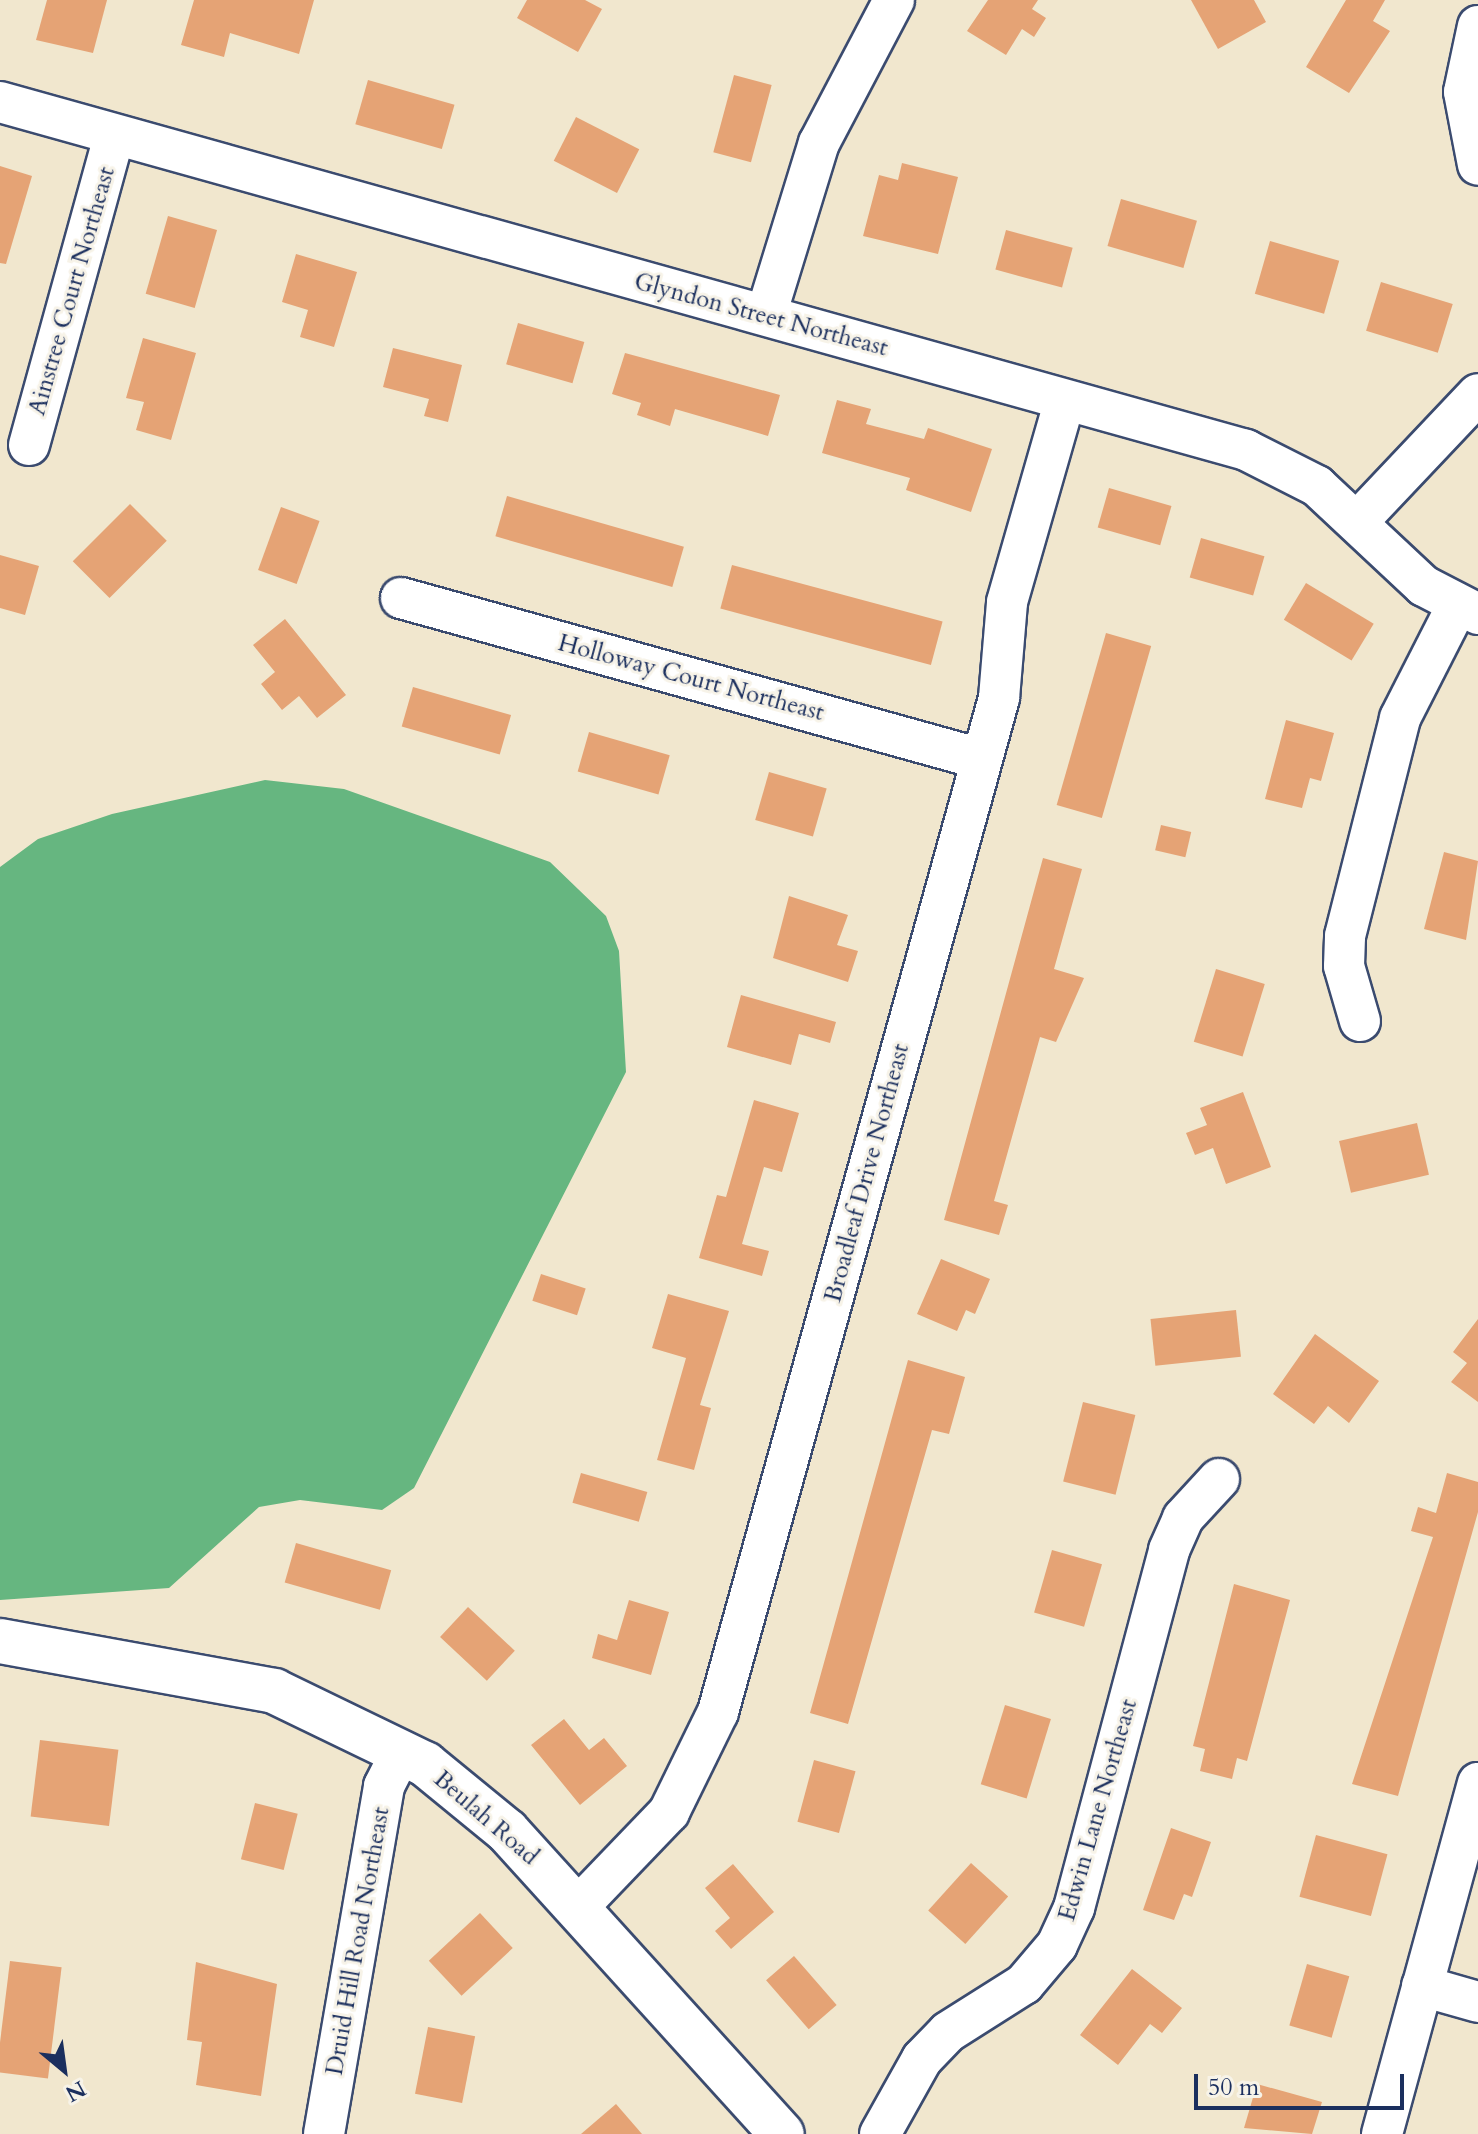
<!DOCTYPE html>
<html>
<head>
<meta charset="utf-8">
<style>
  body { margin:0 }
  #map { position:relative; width:1478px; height:2134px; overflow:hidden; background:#f1e7ce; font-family:Cardo,serif }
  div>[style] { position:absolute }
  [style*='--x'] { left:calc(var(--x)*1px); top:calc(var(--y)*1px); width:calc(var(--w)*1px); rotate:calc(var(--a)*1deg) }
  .forest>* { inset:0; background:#66b680 }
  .building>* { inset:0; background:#e5a375; transform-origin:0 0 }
  .roads { filter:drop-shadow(2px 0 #3b4b6f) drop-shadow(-2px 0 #3b4b6f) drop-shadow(0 2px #3b4b6f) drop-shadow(0 -2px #3b4b6f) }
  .minor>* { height:40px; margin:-20px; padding:0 20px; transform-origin:20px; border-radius:20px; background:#fff }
  .major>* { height:44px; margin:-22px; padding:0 22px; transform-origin:22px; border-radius:22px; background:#fff }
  span { translate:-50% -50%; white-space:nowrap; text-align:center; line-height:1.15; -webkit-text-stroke:6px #f7f3e8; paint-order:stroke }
  .street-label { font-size:24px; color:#1b2f5e }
  .north { position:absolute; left:24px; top:2030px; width:80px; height:80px; -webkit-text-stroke:6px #f7f3e8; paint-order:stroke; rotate:151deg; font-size:22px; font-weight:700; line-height:32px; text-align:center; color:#1b2f5e }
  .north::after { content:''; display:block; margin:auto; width:28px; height:36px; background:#1b2f5e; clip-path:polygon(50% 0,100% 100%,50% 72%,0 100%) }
  .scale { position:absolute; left:1194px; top:2074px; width:210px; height:36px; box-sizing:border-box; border:4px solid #1b2f5e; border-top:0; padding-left:10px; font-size:24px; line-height:28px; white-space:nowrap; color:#1b2f5e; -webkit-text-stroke:6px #f7f3e8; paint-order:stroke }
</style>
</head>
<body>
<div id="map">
  <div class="forest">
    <div style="clip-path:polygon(265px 780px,344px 789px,550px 862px,606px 916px,619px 951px,626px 1072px,414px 1488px,382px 1510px,300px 1500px,259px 1507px,169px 1588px,0 1600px,0 867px,38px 839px,112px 814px)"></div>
  </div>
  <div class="building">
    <div style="clip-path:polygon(47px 0,107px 0,93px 53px,36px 40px)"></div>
    <div style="clip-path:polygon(194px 0,314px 0,299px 54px,230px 33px,224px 57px,181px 45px)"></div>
    <div style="clip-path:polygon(527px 0,585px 0,602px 9px,578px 52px,517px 18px)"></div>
    <div style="clip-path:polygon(988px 0,1038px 0,1032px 9px,1046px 18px,1034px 37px,1022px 29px,1006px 55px,967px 31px)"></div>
    <div style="clip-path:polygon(1191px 0,1254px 0,1266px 22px,1218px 49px)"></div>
    <div style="clip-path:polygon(1346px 0,1385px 0,1373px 21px,1390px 31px,1349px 93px,1306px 67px)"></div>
    <div style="left:734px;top:75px;width:39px;height:80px;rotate:15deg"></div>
    <div style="left:368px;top:80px;width:90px;height:46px;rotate:16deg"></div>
    <div style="left:576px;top:117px;width:71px;height:49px;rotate:27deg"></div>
    <div style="clip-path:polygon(902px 163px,958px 177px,938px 254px,863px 236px,879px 175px,898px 180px)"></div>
    <div style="clip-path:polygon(0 166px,32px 176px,6px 264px,0 263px)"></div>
    <div style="left:1121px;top:199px;width:79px;height:49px;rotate:16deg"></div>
    <div style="left:168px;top:216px;width:51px;height:81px;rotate:16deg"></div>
    <div style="left:1006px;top:230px;width:69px;height:41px;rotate:15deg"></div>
    <div style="left:1270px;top:241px;width:72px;height:55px;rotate:16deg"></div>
    <div style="clip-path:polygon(296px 254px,357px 272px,334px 347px,300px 337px,308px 310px,282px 302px)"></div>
    <div style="left:1381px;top:282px;width:75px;height:51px;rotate:17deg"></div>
    <div style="left:518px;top:323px;width:69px;height:43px;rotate:16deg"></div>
    <div style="clip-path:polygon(143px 338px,196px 353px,171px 440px,136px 430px,144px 402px,126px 398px)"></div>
    <div style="clip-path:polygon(393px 348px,462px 365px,448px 422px,424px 416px,429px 399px,383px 387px)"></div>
    <div style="clip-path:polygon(625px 353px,780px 395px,768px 436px,675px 409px,670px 426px,637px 415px,641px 403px,612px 394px)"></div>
    <div style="clip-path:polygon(837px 400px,871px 409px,866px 424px,924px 439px,928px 428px,992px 449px,971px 512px,906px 490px,910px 478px,822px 453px)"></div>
    <div style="left:1109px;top:488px;width:65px;height:41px;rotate:16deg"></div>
    <div style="left:507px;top:496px;width:184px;height:42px;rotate:16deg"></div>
    <div style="left:130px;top:504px;width:52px;height:81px;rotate:45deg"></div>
    <div style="left:281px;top:507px;width:41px;height:67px;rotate:20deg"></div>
    <div style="left:1201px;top:538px;width:66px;height:41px;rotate:16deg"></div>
    <div style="clip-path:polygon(0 555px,39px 566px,25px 615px,0 608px)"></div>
    <div style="left:732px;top:565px;width:218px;height:45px;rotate:15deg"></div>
    <div style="left:1306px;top:583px;width:79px;height:43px;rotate:31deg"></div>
    <div style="clip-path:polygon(285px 619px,346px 695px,317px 718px,299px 696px,282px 710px,261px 684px,275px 672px,253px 645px)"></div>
    <div style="left:1106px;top:633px;width:47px;height:179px;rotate:16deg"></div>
    <div style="left:413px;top:687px;width:102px;height:41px;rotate:16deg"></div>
    <div style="clip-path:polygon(1286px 720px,1334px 733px,1321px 781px,1310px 778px,1302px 808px,1265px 799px)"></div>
    <div style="left:589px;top:732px;width:84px;height:41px;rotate:16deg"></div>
    <div style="left:769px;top:772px;width:60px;height:50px;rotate:16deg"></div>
    <div style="left:1161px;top:825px;width:31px;height:26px;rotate:13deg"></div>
    <div style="clip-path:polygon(1444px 852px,1478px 861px,1466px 940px,1424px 929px)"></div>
    <div style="clip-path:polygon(1043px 858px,1082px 869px,1054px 969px,1084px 978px,1056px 1042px,1040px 1037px,994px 1201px,1008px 1205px,999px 1235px,944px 1220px)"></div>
    <div style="clip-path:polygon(789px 896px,848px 915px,837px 945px,858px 951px,848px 982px,773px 958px)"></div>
    <div style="left:1216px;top:969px;width:51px;height:76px;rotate:17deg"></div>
    <div style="clip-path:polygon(741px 995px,836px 1022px,830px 1043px,799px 1034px,791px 1065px,727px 1047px)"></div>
    <div style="clip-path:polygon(1243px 1092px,1271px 1167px,1226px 1184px,1213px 1148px,1195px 1155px,1186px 1133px,1207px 1125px,1200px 1108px)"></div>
    <div style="clip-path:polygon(754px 1100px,799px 1113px,782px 1172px,764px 1167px,742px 1244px,769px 1251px,762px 1276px,699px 1258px,717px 1195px,726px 1197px)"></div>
    <div style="left:1417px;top:1123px;width:53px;height:80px;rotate:77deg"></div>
    <div style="clip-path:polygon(941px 1259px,990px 1279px,975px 1314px,966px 1310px,957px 1331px,917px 1314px)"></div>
    <div style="left:541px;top:1274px;width:47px;height:28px;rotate:18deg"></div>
    <div style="clip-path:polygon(668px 1294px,729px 1311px,700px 1405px,711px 1408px,694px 1470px,657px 1460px,686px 1358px,652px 1348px)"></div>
    <div style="left:1236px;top:1310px;width:47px;height:86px;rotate:84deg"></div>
    <div style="clip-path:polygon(1478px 1319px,1478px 1402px,1451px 1382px,1467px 1363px,1453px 1352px)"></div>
    <div style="clip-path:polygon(1315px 1334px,1379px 1381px,1349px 1423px,1328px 1406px,1314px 1424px,1273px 1394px)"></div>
    <div style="clip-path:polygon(908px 1360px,965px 1377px,949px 1434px,932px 1430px,848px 1724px,810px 1713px)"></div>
    <div style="left:1083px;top:1402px;width:54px;height:82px;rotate:14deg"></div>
    <div style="left:581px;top:1473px;width:69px;height:31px;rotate:16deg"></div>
    <div style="clip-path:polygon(1447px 1473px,1478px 1482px,1478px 1512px,1398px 1796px,1352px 1784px,1433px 1537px,1411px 1531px,1418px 1507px,1436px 1513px)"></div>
    <div style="left:296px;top:1543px;width:99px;height:41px;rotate:16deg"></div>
    <div style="left:1052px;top:1550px;width:52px;height:65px;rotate:16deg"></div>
    <div style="clip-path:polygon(1234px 1584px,1290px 1600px,1247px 1761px,1237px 1758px,1232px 1779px,1200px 1771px,1205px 1749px,1193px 1746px)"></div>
    <div style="clip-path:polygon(629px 1600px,669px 1612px,651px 1675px,592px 1658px,598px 1634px,617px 1640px)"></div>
    <div style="left:468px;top:1607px;width:64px;height:41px;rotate:43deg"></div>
    <div style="left:1005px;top:1705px;width:48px;height:83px;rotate:17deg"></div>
    <div style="clip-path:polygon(564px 1719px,589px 1750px,604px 1738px,627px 1766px,580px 1805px,531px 1745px)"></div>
    <div style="left:40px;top:1740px;width:79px;height:77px;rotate:7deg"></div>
    <div style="left:814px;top:1760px;width:43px;height:64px;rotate:15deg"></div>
    <div style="left:255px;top:1803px;width:44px;height:58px;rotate:14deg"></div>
    <div style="clip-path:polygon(1171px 1828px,1211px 1842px,1192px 1897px,1184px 1894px,1174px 1920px,1143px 1910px)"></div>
    <div style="left:1316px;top:1835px;width:74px;height:64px;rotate:15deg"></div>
    <div style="left:971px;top:1863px;width:50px;height:64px;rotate:42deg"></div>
    <div style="clip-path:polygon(733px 1864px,774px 1912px,731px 1949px,715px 1931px,730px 1918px,705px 1888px)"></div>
    <div style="left:480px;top:1913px;width:48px;height:70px;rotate:47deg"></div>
    <div style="left:794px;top:1956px;width:65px;height:37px;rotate:49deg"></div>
    <div style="left:10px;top:1961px;width:52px;height:112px;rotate:7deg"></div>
    <div style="clip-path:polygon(196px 1962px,277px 1984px,261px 2096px,196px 2085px,202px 2042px,187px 2040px)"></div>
    <div style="left:1307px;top:1964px;width:44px;height:64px;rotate:16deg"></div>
    <div style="clip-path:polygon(1132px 1969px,1182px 2008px,1162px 2033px,1150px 2024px,1118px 2065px,1080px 2035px)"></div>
    <div style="left:428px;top:2027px;width:48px;height:68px;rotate:11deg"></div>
    <div style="clip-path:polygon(1257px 2084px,1322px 2102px,1312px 2134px,1244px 2128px)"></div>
    <div style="clip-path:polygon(616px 2104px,642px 2134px,581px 2134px)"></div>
  </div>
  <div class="roads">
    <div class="minor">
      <div style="--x:1478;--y:26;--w:67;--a:102"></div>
      <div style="--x:1464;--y:92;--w:74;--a:79.1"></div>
      <div style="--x:0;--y:102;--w:1294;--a:15.6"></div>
      <div style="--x:1246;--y:450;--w:80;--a:26.9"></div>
      <div style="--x:1317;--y:486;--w:146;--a:43.1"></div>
      <div style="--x:1424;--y:586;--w:61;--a:27.4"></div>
      <div style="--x:766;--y:315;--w:180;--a:-72.9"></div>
      <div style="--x:819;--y:143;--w:161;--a:-62.3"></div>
      <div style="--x:29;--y:445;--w:320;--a:-74.6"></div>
      <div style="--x:1359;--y:520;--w:173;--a:-46.6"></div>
      <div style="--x:401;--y:598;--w:602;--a:15.51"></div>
      <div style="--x:1360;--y:1021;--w:57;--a:-106.2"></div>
      <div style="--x:1344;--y:966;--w:30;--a:-88"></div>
      <div style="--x:1345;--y:936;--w:225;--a:-75.8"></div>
      <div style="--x:1400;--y:718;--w:126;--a:-63"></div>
      <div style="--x:579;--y:1906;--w:130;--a:-46.2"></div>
      <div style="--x:669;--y:1812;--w:111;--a:-63.9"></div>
      <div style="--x:718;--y:1712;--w:1052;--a:-74.51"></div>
      <div style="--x:999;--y:698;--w:96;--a:-85.2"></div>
      <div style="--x:1007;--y:602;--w:210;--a:-74"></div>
      <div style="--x:1422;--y:1986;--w:58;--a:15.9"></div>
      <div style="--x:324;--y:2134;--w:353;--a:-80.2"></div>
      <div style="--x:384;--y:1786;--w:39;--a:-63"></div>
      <div style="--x:880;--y:2134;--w:86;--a:-60.8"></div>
      <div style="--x:922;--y:2059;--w:37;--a:-46"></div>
      <div style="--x:948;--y:2032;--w:90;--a:-32.3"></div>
      <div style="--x:1024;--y:1984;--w:51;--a:-49.8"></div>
      <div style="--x:1057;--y:1945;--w:41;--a:-65.3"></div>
      <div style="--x:1074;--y:1908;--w:370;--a:-75.1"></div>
      <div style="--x:1169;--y:1550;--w:35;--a:-66"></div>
      <div style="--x:1183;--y:1518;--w:53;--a:-47.3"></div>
      <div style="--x:1382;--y:2134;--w:364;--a:-74.7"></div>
    </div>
    <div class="major">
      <div style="--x:0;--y:1641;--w:279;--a:10.3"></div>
      <div style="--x:274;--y:1691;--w:168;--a:25.8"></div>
      <div style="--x:425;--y:1764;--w:106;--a:39.3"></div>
      <div style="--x:507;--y:1831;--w:409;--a:47.8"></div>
    </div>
  </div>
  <div class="street-label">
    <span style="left:72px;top:291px;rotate:-74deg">Ainstree Court Northeast</span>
    <span style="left:761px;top:315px;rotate:15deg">Glyndon Street Northeast</span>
    <span style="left:691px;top:678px;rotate:15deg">Holloway Court Northeast</span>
    <span style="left:867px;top:1173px;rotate:-75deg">Broadleaf Drive Northeast</span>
    <span style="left:1098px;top:1810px;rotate:-74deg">Edwin Lane Northeast</span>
    <span style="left:486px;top:1818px;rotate:41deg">Beulah Road</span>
    <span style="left:358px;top:1941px;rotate:-80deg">Druid Hill Road Northeast</span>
  </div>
  <div class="north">N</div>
  <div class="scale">50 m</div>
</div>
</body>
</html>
